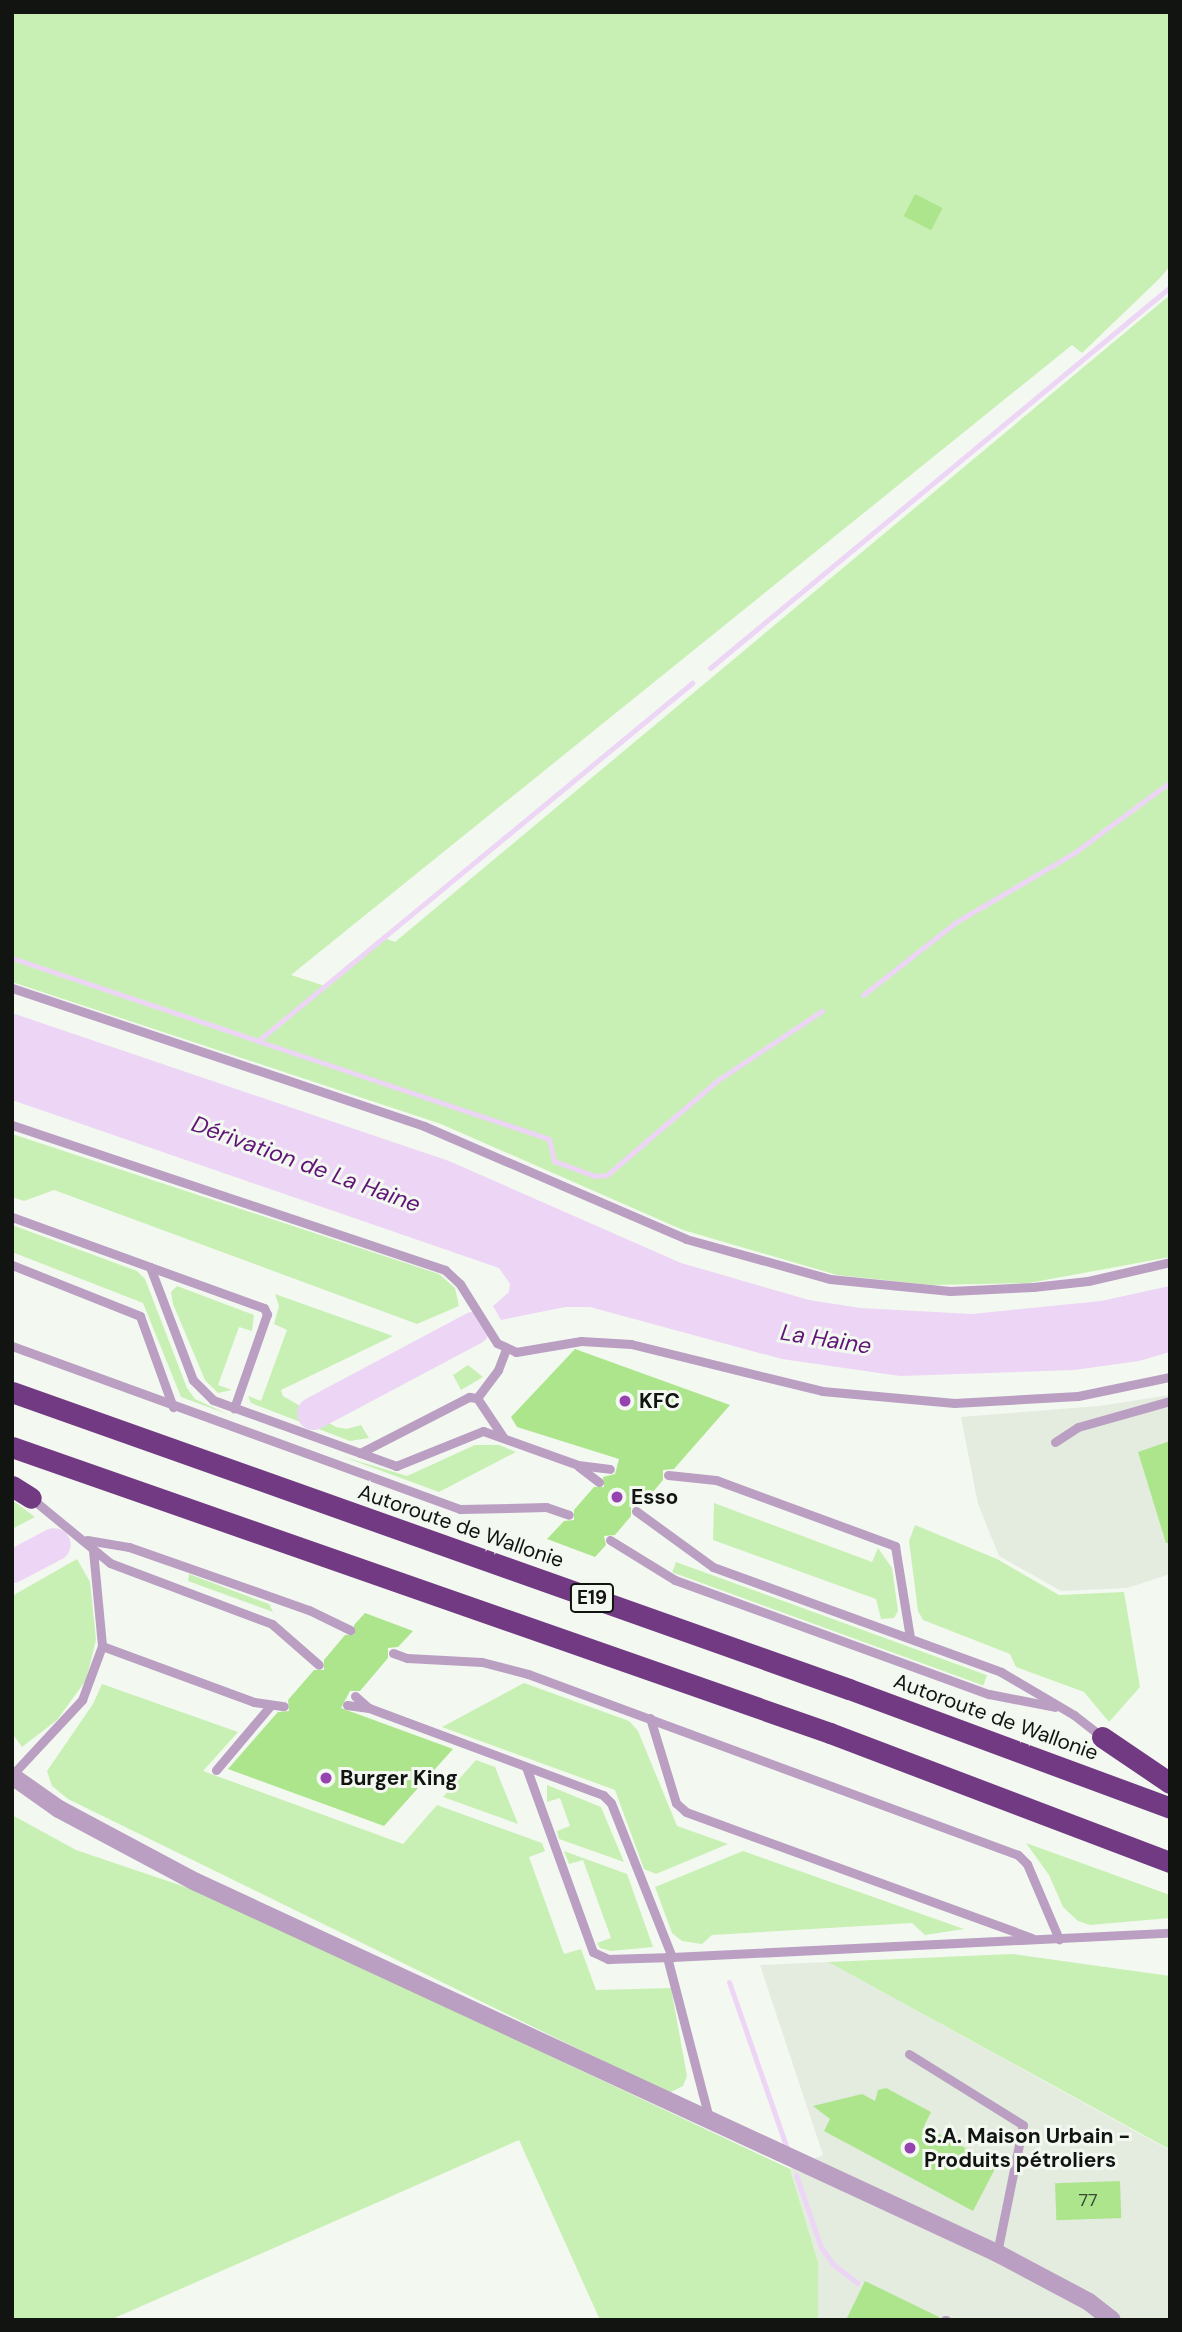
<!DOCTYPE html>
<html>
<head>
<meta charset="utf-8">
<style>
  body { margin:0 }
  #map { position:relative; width:1182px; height:2332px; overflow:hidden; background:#f3f8f1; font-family:"DM Sans",sans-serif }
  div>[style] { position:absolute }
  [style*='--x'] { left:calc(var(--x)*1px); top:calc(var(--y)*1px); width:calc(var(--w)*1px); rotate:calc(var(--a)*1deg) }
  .built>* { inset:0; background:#e3ecdf }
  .green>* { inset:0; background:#c9f0b4; transform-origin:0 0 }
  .water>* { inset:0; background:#edd5f6 }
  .stream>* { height:5px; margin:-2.5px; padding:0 2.5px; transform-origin:2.5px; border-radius:2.5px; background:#edd5f6 }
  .river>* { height:33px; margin:-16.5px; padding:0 16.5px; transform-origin:16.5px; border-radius:16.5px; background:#edd5f6 }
  .building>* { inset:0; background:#ade58d; transform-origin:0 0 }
  .lane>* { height:9px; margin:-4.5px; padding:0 4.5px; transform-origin:4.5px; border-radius:4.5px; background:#ba9fc3 }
  .street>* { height:18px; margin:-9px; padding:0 9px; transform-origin:9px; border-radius:9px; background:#ba9fc3 }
  .highway>* { height:21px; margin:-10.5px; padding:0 10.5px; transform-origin:10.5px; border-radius:10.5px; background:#723a83 }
  .dots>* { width:19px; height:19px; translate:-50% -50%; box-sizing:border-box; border:4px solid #f3f8f1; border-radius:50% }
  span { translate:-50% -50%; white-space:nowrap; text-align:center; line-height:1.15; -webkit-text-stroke:6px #f3f8f1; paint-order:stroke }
  .number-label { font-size:18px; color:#394831 }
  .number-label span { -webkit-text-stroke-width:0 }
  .shield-label span { padding:2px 5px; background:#f3f8f1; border:2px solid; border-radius:5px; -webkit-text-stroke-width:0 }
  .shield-label { font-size:19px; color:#121412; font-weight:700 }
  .poi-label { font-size:21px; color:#121412; font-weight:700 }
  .left { translate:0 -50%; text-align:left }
  .street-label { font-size:21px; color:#121412 }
  .water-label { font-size:23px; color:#601576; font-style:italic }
  .frame { position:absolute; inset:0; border:14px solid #121412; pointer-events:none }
</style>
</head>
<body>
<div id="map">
  <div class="built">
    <div style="clip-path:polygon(1170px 1395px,1170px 1574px,1127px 1588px,1061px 1591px,999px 1556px,978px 1504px,961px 1417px,1099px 1406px)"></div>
    <div style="clip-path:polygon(828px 1962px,1169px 2150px,1170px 2320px,818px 2320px,817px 2258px,790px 2169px,823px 2155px,760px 1965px)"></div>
  </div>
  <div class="green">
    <div style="clip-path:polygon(12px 12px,1170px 12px,1170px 266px,1159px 279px,1082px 353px,1072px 345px,291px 975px,325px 986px,384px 938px,395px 942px,1170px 295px,1170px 1257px,1029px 1283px,932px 1285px,837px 1275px,683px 1230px,441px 1124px,12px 982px)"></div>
    <div style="clip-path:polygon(12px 1134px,439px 1274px,455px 1288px,459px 1306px,417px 1324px,54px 1190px,24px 1201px,12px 1197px)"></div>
    <div style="clip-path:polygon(12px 1225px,137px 1271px,145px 1279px,187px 1388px,195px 1399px,227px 1414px,181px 1397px,143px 1303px,12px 1252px)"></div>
    <div style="clip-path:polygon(177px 1286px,254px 1315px,252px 1331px,239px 1327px,218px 1385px,232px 1390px,218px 1393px,205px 1380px,173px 1304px,171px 1292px)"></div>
    <div style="clip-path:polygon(275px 1294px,393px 1336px,281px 1390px,283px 1396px,336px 1427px,347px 1429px,361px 1425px,369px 1438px,350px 1441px,251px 1403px,248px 1396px,261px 1401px,287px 1330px,274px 1324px,279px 1306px)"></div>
    <div style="clip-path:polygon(468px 1365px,483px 1377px,461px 1390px,453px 1375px)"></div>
    <div style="clip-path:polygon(475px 1445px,499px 1445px,516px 1452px,439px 1492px,341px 1456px,407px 1476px)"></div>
    <div style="clip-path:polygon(12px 1500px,35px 1517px,12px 1529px)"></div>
    <div style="clip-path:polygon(714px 1503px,872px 1562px,878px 1548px,892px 1568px,898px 1611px,894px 1618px,881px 1619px,876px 1599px,713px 1540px)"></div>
    <div style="clip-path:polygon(915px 1525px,997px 1559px,1059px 1595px,1124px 1592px,1140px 1687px,1109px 1722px,1084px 1692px,1016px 1667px,1010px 1654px,923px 1620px,918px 1611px,909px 1541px)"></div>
    <div style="clip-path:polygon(77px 1559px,90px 1582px,96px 1640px,86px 1680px,57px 1720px,22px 1747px,12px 1733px,12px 1596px)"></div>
    <div style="left:676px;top:1562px;width:331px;height:11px;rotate:20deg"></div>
    <div style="clip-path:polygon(189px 1574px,269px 1604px,273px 1612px,188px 1581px)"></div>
    <div style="clip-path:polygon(524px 1683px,629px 1721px,638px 1731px,677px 1826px,728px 1844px,656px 1874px,644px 1869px,615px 1790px,442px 1727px)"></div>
    <div style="clip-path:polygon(102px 1684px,238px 1732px,203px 1771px,403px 1844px,437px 1805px,542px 1843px,545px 1851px,529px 1857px,564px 1954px,581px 1949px,596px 1990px,671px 1988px,687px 2076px,683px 2086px,671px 2092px,658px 2088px,68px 1799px,52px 1786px,47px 1771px,93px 1704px)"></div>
    <div style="clip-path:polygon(476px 1760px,495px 1767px,518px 1824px,443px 1797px)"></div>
    <div style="clip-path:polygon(547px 1785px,601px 1807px,624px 1862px,559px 1839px,557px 1831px,570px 1826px,560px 1798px,547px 1802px)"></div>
    <div style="clip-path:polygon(12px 1815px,76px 1850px,209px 1895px,790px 2169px,818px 2262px,818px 2320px,600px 2320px,519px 2140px,110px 2320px,12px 2320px)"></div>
    <div style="clip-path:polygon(1026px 1843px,1170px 1895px,1170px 1918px,1090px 1925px,1078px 1921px,1063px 1907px,1049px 1875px)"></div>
    <div style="clip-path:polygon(564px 1851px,627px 1874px,653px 1947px,611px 1951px,600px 1948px,597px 1943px,611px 1938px,583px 1860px,569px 1864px)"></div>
    <div style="clip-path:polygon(743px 1851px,964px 1929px,925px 1935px,912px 1923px,712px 1935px,702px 1944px,682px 1941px,672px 1933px,655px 1887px)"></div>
    <div style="clip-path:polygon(1012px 1954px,1170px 1976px,1170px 2157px,1169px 2149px,828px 1962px)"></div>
  </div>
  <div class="water">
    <div style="clip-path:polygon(12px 1013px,449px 1161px,681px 1263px,809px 1300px,860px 1308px,972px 1314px,1101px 1301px,1170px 1286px,1170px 1352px,1139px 1361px,1074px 1370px,900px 1376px,782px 1359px,590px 1307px,565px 1307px,501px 1320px,493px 1306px,509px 1292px,510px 1284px,499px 1268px,12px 1100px)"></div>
  </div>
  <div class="stream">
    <div style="--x:710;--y:668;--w:597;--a:-39.63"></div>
    <div style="--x:12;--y:958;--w:260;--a:18.6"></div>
    <div style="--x:258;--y:1041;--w:563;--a:-39.52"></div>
    <div style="--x:863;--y:995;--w:118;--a:-38.1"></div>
    <div style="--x:956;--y:922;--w:137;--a:-30.3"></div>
    <div style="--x:1074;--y:853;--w:119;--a:-36.5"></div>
    <div style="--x:258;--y:1041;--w:307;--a:18.6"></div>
    <div style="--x:549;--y:1139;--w:23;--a:77"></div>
    <div style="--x:554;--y:1161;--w:44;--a:20.1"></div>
    <div style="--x:595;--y:1176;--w:12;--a:-5"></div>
    <div style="--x:607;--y:1175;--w:146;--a:-40.6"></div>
    <div style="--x:718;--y:1080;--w:125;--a:-33.6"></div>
    <div style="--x:729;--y:1982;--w:177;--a:70.8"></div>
    <div style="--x:796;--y:2175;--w:76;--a:70.9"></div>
    <div style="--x:821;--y:2247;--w:21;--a:55"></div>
    <div style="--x:833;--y:2264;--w:31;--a:38"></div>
  </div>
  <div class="river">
    <div style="--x:313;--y:1413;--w:181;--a:-28"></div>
    <div style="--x:12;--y:1566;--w:47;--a:-27.6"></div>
  </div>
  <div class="building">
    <div style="left:915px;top:194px;width:31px;height:25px;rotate:27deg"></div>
    <div style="clip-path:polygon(575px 1349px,730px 1405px,674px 1469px,663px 1470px,663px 1480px,641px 1506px,631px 1506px,631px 1516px,615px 1535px,604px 1536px,606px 1545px,595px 1557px,547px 1539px,564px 1521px,574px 1520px,574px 1510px,594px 1487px,604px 1487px,603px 1477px,615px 1474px,619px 1459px,517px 1427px,511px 1417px)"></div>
    <div style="clip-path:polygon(1170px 1441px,1170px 1543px,1166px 1543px,1138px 1452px)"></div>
    <div style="clip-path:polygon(365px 1613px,413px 1631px,398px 1647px,388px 1648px,388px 1658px,360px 1691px,350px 1691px,341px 1708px,453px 1749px,384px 1826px,228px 1769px,278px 1712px,289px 1711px,288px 1700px,314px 1670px,324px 1670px,324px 1660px,345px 1635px,354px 1635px,354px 1625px)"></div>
    <div style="clip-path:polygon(886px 2088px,931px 2112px,924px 2126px,997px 2165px,973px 2211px,824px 2131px,830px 2119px,813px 2106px,862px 2094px,875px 2101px,878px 2090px)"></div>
    <div style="left:1120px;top:2181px;width:37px;height:65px;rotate:88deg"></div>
    <div style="clip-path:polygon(865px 2281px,939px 2317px,938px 2320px,846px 2320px)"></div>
  </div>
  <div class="lane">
    <div style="--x:12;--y:988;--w:434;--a:18.5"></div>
    <div style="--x:424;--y:1126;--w:285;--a:23.3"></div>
    <div style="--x:686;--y:1239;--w:149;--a:15.5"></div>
    <div style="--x:830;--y:1279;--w:121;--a:5.7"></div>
    <div style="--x:950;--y:1291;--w:83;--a:-2.8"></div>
    <div style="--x:1033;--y:1287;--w:55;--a:-6.2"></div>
    <div style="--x:1088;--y:1281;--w:84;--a:-13"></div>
    <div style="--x:12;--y:1125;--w:457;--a:18.5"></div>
    <div style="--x:445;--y:1270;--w:21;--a:43"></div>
    <div style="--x:460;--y:1284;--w:70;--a:57.9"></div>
    <div style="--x:497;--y:1343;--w:21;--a:25"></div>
    <div style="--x:516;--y:1352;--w:66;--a:-9.6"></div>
    <div style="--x:581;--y:1341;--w:50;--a:3.4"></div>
    <div style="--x:631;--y:1344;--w:197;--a:13.8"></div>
    <div style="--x:822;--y:1391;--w:133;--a:5.2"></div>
    <div style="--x:954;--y:1403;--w:124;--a:-3.2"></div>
    <div style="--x:1078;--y:1396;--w:94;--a:-11.7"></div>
    <div style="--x:12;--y:1217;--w:147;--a:19.9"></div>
    <div style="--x:150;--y:1267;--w:121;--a:69.2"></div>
    <div style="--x:193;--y:1380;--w:28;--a:45"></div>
    <div style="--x:213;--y:1400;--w:195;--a:19.8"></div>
    <div style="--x:396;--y:1466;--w:94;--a:-21.9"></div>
    <div style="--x:483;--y:1431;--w:101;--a:19.7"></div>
    <div style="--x:578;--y:1465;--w:32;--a:7"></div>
    <div style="--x:12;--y:1265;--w:138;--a:21.7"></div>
    <div style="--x:140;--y:1316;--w:97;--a:70.1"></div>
    <div style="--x:150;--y:1267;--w:121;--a:19.8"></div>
    <div style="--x:264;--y:1308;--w:7;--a:63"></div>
    <div style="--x:267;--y:1314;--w:100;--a:109.3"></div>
    <div style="--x:12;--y:1346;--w:477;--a:20"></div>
    <div style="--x:460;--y:1509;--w:86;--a:-1.3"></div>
    <div style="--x:546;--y:1507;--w:24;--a:19"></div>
    <div style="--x:477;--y:1398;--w:35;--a:-53"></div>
    <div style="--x:498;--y:1370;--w:22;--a:-69"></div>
    <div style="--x:1055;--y:1442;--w:27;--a:-33"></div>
    <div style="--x:1078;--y:1427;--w:96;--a:-15.8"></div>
    <div style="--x:360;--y:1453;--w:123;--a:-27.2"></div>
    <div style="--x:469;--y:1397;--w:8;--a:7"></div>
    <div style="--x:477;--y:1398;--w:47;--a:56.3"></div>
    <div style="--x:579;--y:1467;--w:25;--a:37"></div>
    <div style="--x:668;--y:1475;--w:48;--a:5.9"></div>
    <div style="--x:716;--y:1480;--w:191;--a:20.2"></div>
    <div style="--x:895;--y:1546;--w:93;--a:80.7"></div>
    <div style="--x:31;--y:1498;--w:102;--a:39.4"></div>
    <div style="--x:110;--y:1563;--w:173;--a:20.6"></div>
    <div style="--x:272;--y:1624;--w:62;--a:41.1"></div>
    <div style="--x:636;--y:1511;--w:95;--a:36"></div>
    <div style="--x:713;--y:1567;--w:307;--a:20"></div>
    <div style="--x:1001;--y:1672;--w:85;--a:30.5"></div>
    <div style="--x:1074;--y:1715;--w:36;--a:38"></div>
    <div style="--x:87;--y:1540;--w:43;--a:9.5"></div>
    <div style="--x:129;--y:1547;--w:191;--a:19.3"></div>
    <div style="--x:309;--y:1610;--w:46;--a:26"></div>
    <div style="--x:610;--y:1540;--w:76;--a:31.6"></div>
    <div style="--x:675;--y:1580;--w:334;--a:20"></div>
    <div style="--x:989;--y:1694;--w:67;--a:11.1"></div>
    <div style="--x:93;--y:1550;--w:96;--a:84.6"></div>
    <div style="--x:102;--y:1646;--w:162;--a:20.2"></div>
    <div style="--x:254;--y:1702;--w:30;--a:8"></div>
    <div style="--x:393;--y:1653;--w:15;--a:20"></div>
    <div style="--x:407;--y:1658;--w:75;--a:3.1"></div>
    <div style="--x:482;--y:1662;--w:48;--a:14.6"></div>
    <div style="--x:528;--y:1674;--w:522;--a:20.27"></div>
    <div style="--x:1018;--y:1855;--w:13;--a:45"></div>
    <div style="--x:1027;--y:1864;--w:82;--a:66.9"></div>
    <div style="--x:355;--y:1696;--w:18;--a:41"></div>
    <div style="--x:369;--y:1708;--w:250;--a:20.4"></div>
    <div style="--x:603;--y:1795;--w:11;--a:45"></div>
    <div style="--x:611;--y:1803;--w:166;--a:68.4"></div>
    <div style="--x:672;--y:1957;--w:499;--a:-2.8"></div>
    <div style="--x:347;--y:1705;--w:22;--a:8"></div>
    <div style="--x:650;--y:1718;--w:89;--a:73"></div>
    <div style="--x:676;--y:1803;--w:13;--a:42"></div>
    <div style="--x:686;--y:1812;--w:368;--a:20"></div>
    <div style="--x:526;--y:1767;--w:197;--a:70.1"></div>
    <div style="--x:593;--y:1952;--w:17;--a:25"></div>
    <div style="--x:608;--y:1959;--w:64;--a:-1.8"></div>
    <div style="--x:216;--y:1770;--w:84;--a:-49.8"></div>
    <div style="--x:12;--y:1775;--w:103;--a:-47"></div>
    <div style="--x:82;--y:1700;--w:58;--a:-69.7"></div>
    <div style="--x:667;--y:1957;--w:166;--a:75.4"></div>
    <div style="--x:909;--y:2054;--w:134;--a:31.9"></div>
    <div style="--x:1023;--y:2125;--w:131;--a:101.5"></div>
    <div style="--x:945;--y:2320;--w:1;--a:0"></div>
  </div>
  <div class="street">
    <div style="--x:12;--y:1776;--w:57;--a:35.1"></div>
    <div style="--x:59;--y:1809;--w:155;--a:28.1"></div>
    <div style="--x:196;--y:1882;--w:883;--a:24.85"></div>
    <div style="--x:997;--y:2253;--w:104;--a:28"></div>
    <div style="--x:1089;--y:2302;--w:29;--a:38"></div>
  </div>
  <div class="highway">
    <div style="--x:12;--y:1392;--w:888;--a:19.54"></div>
    <div style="--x:849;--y:1689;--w:342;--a:20.3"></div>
    <div style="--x:12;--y:1447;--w:867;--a:19.27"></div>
    <div style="--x:830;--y:1733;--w:364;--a:20.8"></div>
    <div style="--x:12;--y:1486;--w:22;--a:32"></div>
    <div style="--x:1102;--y:1737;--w:82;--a:34.1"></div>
  </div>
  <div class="dots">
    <div style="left:625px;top:1401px;background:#9642b0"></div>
    <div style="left:617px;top:1497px;background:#9642b0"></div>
    <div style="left:326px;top:1778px;background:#9642b0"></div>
    <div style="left:910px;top:2148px;background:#9642b0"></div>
  </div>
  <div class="number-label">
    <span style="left:1088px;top:2200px">77</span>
  </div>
  <div class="shield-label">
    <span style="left:592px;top:1598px">E19</span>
  </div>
  <div class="poi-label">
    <span class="left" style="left:639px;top:1401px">KFC</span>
    <span class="left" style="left:631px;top:1497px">Esso</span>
    <span class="left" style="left:340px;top:1778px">Burger King</span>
    <span class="left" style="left:924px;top:2148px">S.A. Maison Urbain -<br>Produits pétroliers</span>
  </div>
  <div class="street-label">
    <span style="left:461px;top:1526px;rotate:19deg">Autoroute de Wallonie</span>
    <span style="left:996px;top:1717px;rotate:20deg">Autoroute de Wallonie</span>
  </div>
  <div class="water-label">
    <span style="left:306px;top:1164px;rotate:20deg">Dérivation de La Haine</span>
    <span style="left:826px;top:1339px;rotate:9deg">La Haine</span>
  </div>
  <div class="frame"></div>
</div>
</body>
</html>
